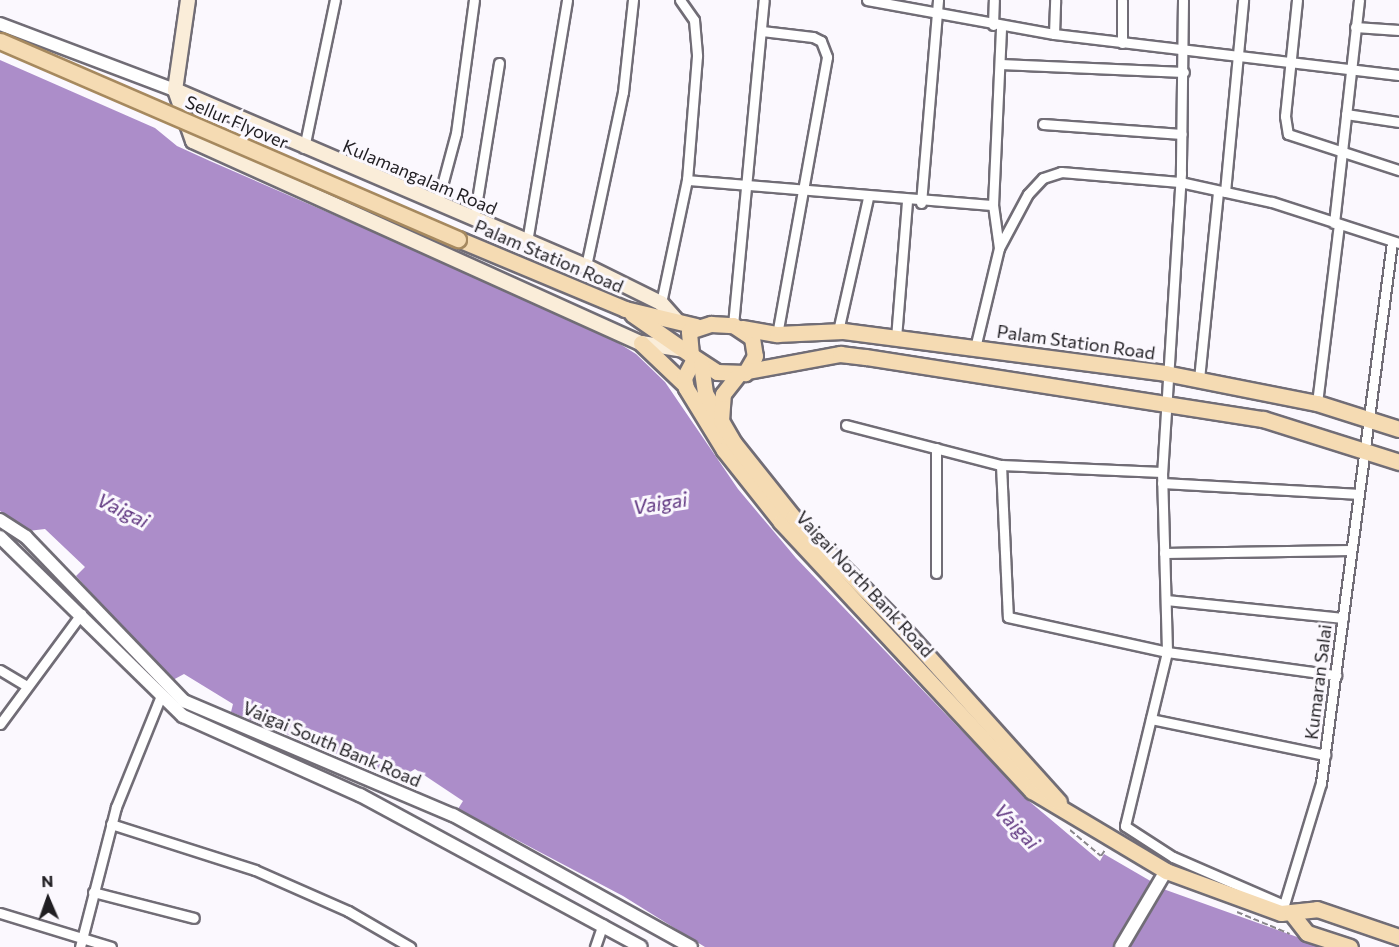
<!DOCTYPE html>
<html>
<head>
<meta charset="utf-8">
<style>
  body { margin:0 }
  #map { position:relative; width:1399px; height:947px; overflow:hidden; background:#fbf8fe; font-family:Commissioner,sans-serif }
  div>[style] { position:absolute }
  [style*='--x'] { left:calc(var(--x)*1px); top:calc(var(--y)*1px); width:calc(var(--w)*1px); rotate:calc(var(--a)*1deg) }
  .water>* { inset:0; background:#ac8dc9 }
  .path>* { height:2px; margin-top:-1px; transform-origin:0; background:repeating-linear-gradient(90deg,#88858a 0 6px,transparent 0 9px) }
  .roads { filter:drop-shadow(2px 0 #716d76) drop-shadow(-2px 0 #716d76) drop-shadow(0 2px #716d76) drop-shadow(0 -2px #716d76) }
  .minor>* { height:9px; margin:-4.5px; padding:0 4.5px; transform-origin:4.5px; border-radius:4.5px; background:#fff }
  .tertiary>* { height:12px; margin:-6px; padding:0 6px; transform-origin:6px; border-radius:6px; background:#fff }
  .secondary>* { height:14px; margin:-7px; padding:0 7px; transform-origin:7px; border-radius:7px; background:#faedd9 }
  .primary>* { height:15px; margin:-7.5px; padding:0 7.5px; transform-origin:7.5px; border-radius:7.5px; background:#f5dbb3 }
  .bridges { filter:drop-shadow(2px 0 #a6895f) drop-shadow(-2px 0 #a6895f) drop-shadow(0 2px #a6895f) drop-shadow(0 -2px #a6895f) }
  .primary-bridge>* { height:15px; margin:-7.5px; padding:0 7.5px; transform-origin:7.5px; border-radius:7.5px; background:#f5dbb3 }
  span { translate:-50% -50%; white-space:nowrap; text-align:center; line-height:1.15; -webkit-text-stroke:6px #fbf8fe; paint-order:stroke }
  .street-label { font-size:18px; color:#201e22 }
  .water-label { font-size:20px; color:#603781; font-style:italic }
  .north { position:absolute; left:18px; top:869px; width:60px; height:60px; -webkit-text-stroke:4px #fbf8fe; paint-order:stroke; rotate:358deg; font-size:16px; font-weight:700; line-height:24px; text-align:center; color:#201e22 }
  .north::after { content:''; display:block; margin:auto; width:21px; height:27px; background:#201e22; clip-path:polygon(50% 0,100% 100%,50% 72%,0 100%) }
</style>
</head>
<body>
<div id="map">
  <div class="water">
    <div style="clip-path:polygon(0 60px,155px 128px,177px 146px,210px 161px,594px 328px,636px 354px,665px 382px,738px 489px,796px 558px,1030px 802px,1100px 861px,1104px 854px,1166px 890px,1325px 947px,705px 947px,623px 896px,458px 809px,463px 801px,415px 769px,399px 779px,231px 712px,233px 704px,184px 674px,171px 681px,76px 576px,85px 567px,45px 529px,28px 531px,0 511px)"></div>
  </div>
  <div class="path">
    <div style="--x:1070;--y:830;--w:40;--a:40"></div>
    <div style="--x:1101;--y:856;--w:7;--a:-56"></div>
    <div style="--x:1237;--y:912;--w:57;--a:22.5"></div>
  </div>
  <div class="roads">
    <div class="minor">
      <div style="--x:680;--y:0;--w:24;--a:55"></div>
      <div style="--x:694;--y:20;--w:36;--a:85"></div>
      <div style="--x:697;--y:56;--w:124;--a:94.6"></div>
      <div style="--x:687;--y:180;--w:307;--a:4.7"></div>
      <div style="--x:867;--y:0;--w:190;--a:10.3"></div>
      <div style="--x:1054;--y:34;--w:347;--a:6.8"></div>
      <div style="--x:1122;--y:0;--w:43;--a:90"></div>
      <div style="--x:1183;--y:0;--w:173;--a:90.7"></div>
      <div style="--x:1181;--y:173;--w:300;--a:93.6"></div>
      <div style="--x:1162;--y:472;--w:180;--a:88.4"></div>
      <div style="--x:1167;--y:652;--w:179;--a:103.6"></div>
      <div style="--x:1125;--y:826;--w:57;--a:32.9"></div>
      <div style="--x:1173;--y:857;--w:121;--a:23.4"></div>
      <div style="--x:1297;--y:0;--w:117;--a:95.9"></div>
      <div style="--x:1285;--y:116;--w:18;--a:81"></div>
      <div style="--x:1288;--y:134;--w:117;--a:18"></div>
      <div style="--x:993;--y:25;--w:25;--a:-88"></div>
      <div style="--x:1355;--y:27;--w:44;--a:3.9"></div>
      <div style="--x:762;--y:31;--w:51;--a:6.7"></div>
      <div style="--x:813;--y:37;--w:9;--a:27"></div>
      <div style="--x:821;--y:41;--w:17;--a:69"></div>
      <div style="--x:827;--y:57;--w:281;--a:100.2"></div>
      <div style="--x:1054;--y:34;--w:34;--a:-88"></div>
      <div style="--x:1000;--y:64;--w:184;--a:2.5"></div>
      <div style="--x:1346;--y:114;--w:54;--a:8.6"></div>
      <div style="--x:1043;--y:124;--w:139;--a:4.1"></div>
      <div style="--x:304;--y:148;--w:151;--a:-78.2"></div>
      <div style="--x:1225;--y:192;--w:193;--a:-84.6"></div>
      <div style="--x:921;--y:203;--w:204;--a:-85.2"></div>
      <div style="--x:437;--y:204;--w:73;--a:-75"></div>
      <div style="--x:456;--y:133;--w:134;--a:-82.3"></div>
      <div style="--x:474;--y:219;--w:158;--a:-80.9"></div>
      <div style="--x:1334;--y:223;--w:224;--a:-83.6"></div>
      <div style="--x:527;--y:242;--w:245;--a:-80.6"></div>
      <div style="--x:999;--y:248;--w:43;--a:-97.9"></div>
      <div style="--x:993;--y:205;--w:179;--a:-87.4"></div>
      <div style="--x:586;--y:266;--w:178;--a:-78"></div>
      <div style="--x:623;--y:92;--w:93;--a:-83.8"></div>
      <div style="--x:661;--y:303;--w:126;--a:-78.1"></div>
      <div style="--x:733;--y:325;--w:326;--a:-84.6"></div>
      <div style="--x:838;--y:331;--w:136;--a:-77.3"></div>
      <div style="--x:896;--y:338;--w:136;--a:-85.4"></div>
      <div style="--x:975;--y:348;--w:103;--a:-76.5"></div>
      <div style="--x:999;--y:248;--w:61;--a:-61.8"></div>
      <div style="--x:1028;--y:194;--w:22;--a:-47"></div>
      <div style="--x:1043;--y:178;--w:19;--a:-18"></div>
      <div style="--x:1061;--y:172;--w:119;--a:4.8"></div>
      <div style="--x:1180;--y:182;--w:94;--a:12.3"></div>
      <div style="--x:1272;--y:202;--w:133;--a:17.9"></div>
      <div style="--x:1199;--y:379;--w:189;--a:-84.2"></div>
      <div style="--x:1317;--y:403;--w:179;--a:-83"></div>
      <div style="--x:846;--y:425;--w:160;--a:14.5"></div>
      <div style="--x:1001;--y:465;--w:161;--a:2.5"></div>
      <div style="--x:936;--y:448;--w:125;--a:90"></div>
      <div style="--x:1001;--y:465;--w:152;--a:87.4"></div>
      <div style="--x:1008;--y:617;--w:163;--a:12.4"></div>
      <div style="--x:1167;--y:652;--w:171;--a:7.8"></div>
      <div style="--x:1162;--y:483;--w:194;--a:3.2"></div>
      <div style="--x:1164;--y:553;--w:186;--a:-0.9"></div>
      <div style="--x:1166;--y:600;--w:178;--a:5.8"></div>
      <div style="--x:0;--y:670;--w:29;--a:31"></div>
      <div style="--x:1151;--y:719;--w:178;--a:11.7"></div>
      <div style="--x:0;--y:724;--w:137;--a:-53.6"></div>
      <div style="--x:111;--y:824;--w:151;--a:17.7"></div>
      <div style="--x:255;--y:870;--w:102;--a:23.8"></div>
      <div style="--x:348;--y:911;--w:72;--a:30.1"></div>
      <div style="--x:93;--y:892;--w:104;--a:14.4"></div>
      <div style="--x:1283;--y:908;--w:131;--a:-73.1"></div>
      <div style="--x:1321;--y:783;--w:546;--a:-82.52"></div>
      <div style="--x:0;--y:913;--w:116;--a:17"></div>
      <div style="--x:80;--y:947;--w:145;--a:-75.6"></div>
      <div style="--x:116;--y:807;--w:118;--a:-68"></div>
      <div style="--x:595;--y:947;--w:24;--a:-71"></div>
    </div>
    <div class="tertiary">
      <div style="--x:0;--y:24;--w:187;--a:20.7"></div>
      <div style="--x:0;--y:520;--w:31;--a:33"></div>
      <div style="--x:26;--y:537;--w:228;--a:46.1"></div>
      <div style="--x:184;--y:701;--w:292;--a:23"></div>
      <div style="--x:453;--y:815;--w:272;--a:29"></div>
      <div style="--x:0;--y:537;--w:256;--a:44.4"></div>
      <div style="--x:183;--y:716;--w:194;--a:24.1"></div>
      <div style="--x:360;--y:795;--w:319;--a:28.4"></div>
      <div style="--x:1121;--y:947;--w:88;--a:-59.4"></div>
    </div>
    <div class="secondary">
      <div style="--x:188;--y:0;--w:91;--a:98.2"></div>
      <div style="--x:175;--y:90;--w:54;--a:70.6"></div>
      <div style="--x:193;--y:141;--w:491;--a:24.3"></div>
      <div style="--x:641;--y:343;--w:44;--a:9.2"></div>
      <div style="--x:175;--y:90;--w:447;--a:23.2"></div>
      <div style="--x:586;--y:266;--w:84;--a:26.3"></div>
      <div style="--x:661;--y:303;--w:24;--a:48"></div>
    </div>
    <div class="primary">
      <div style="--x:458;--y:239;--w:181;--a:22.7"></div>
      <div style="--x:625;--y:309;--w:73;--a:13.5"></div>
      <div style="--x:632;--y:314;--w:72;--a:34.8"></div>
      <div style="--x:711;--y:324;--w:22;--a:3"></div>
      <div style="--x:733;--y:325;--w:23;--a:34"></div>
      <div style="--x:752;--y:338;--w:18;--a:81"></div>
      <div style="--x:755;--y:356;--w:20;--a:120"></div>
      <div style="--x:745;--y:373;--w:28;--a:-178"></div>
      <div style="--x:717;--y:372;--w:31;--a:-147"></div>
      <div style="--x:691;--y:355;--w:24;--a:-95"></div>
      <div style="--x:689;--y:331;--w:23;--a:-18"></div>
      <div style="--x:742;--y:328;--w:36;--a:10"></div>
      <div style="--x:777;--y:334;--w:66;--a:-2.6"></div>
      <div style="--x:843;--y:331;--w:325;--a:7.4"></div>
      <div style="--x:1165;--y:373;--w:155;--a:11.2"></div>
      <div style="--x:1317;--y:403;--w:86;--a:17.6"></div>
      <div style="--x:641;--y:343;--w:61;--a:43.7"></div>
      <div style="--x:694;--y:359;--w:21;--a:118"></div>
      <div style="--x:684;--y:378;--w:10;--a:79"></div>
      <div style="--x:686;--y:388;--w:73;--a:58.5"></div>
      <div style="--x:724;--y:450;--w:92;--a:51.6"></div>
      <div style="--x:781;--y:522;--w:368;--a:47"></div>
      <div style="--x:1032;--y:791;--w:156;--a:30.8"></div>
      <div style="--x:1166;--y:871;--w:122;--a:20.1"></div>
      <div style="--x:1281;--y:913;--w:36;--a:-6"></div>
      <div style="--x:1317;--y:909;--w:87;--a:18.9"></div>
      <div style="--x:701;--y:364;--w:29;--a:82"></div>
      <div style="--x:705;--y:393;--w:58;--a:59.9"></div>
      <div style="--x:734;--y:443;--w:95;--a:51.4"></div>
      <div style="--x:793;--y:517;--w:151;--a:45.3"></div>
      <div style="--x:899;--y:624;--w:239;--a:48"></div>
      <div style="--x:748;--y:371;--w:94;--a:-10.5"></div>
      <div style="--x:840;--y:354;--w:26;--a:7"></div>
      <div style="--x:866;--y:357;--w:402;--a:8.9"></div>
      <div style="--x:1263;--y:419;--w:143;--a:17.5"></div>
      <div style="--x:721;--y:421;--w:27;--a:-86"></div>
      <div style="--x:723;--y:394;--w:23;--a:-52"></div>
      <div style="--x:1292;--y:914;--w:24;--a:52"></div>
      <div style="--x:1307;--y:933;--w:45;--a:18"></div>
    </div>
  </div>
  <div class="bridges">
    <div class="primary-bridge">
      <div style="--x:0;--y:41;--w:499;--a:23.4"></div>
    </div>
  </div>
  <div class="street-label">
    <span style="left:237px;top:122px;rotate:23deg">Sellur Flyover</span>
    <span style="left:420px;top:177px;rotate:23deg">Kulamangalam Road</span>
    <span style="left:549px;top:256px;rotate:23deg">Palam Station Road</span>
    <span style="left:1076px;top:342px;rotate:8deg">Palam Station Road</span>
    <span style="left:865px;top:584px;rotate:47deg">Vaigai North Bank Road</span>
    <span style="left:1318px;top:682px;rotate:-83deg">Kumaran Salai</span>
    <span style="left:332px;top:744px;rotate:23deg">Vaigai South Bank Road</span>
  </div>
  <div class="water-label">
    <span style="left:660px;top:503px;rotate:-9deg">Vaigai</span>
    <span style="left:123px;top:510px;rotate:26deg">Vaigai</span>
    <span style="left:1017px;top:826px;rotate:46deg">Vaigai</span>
  </div>
  <div class="north">N</div>
</div>
</body>
</html>
